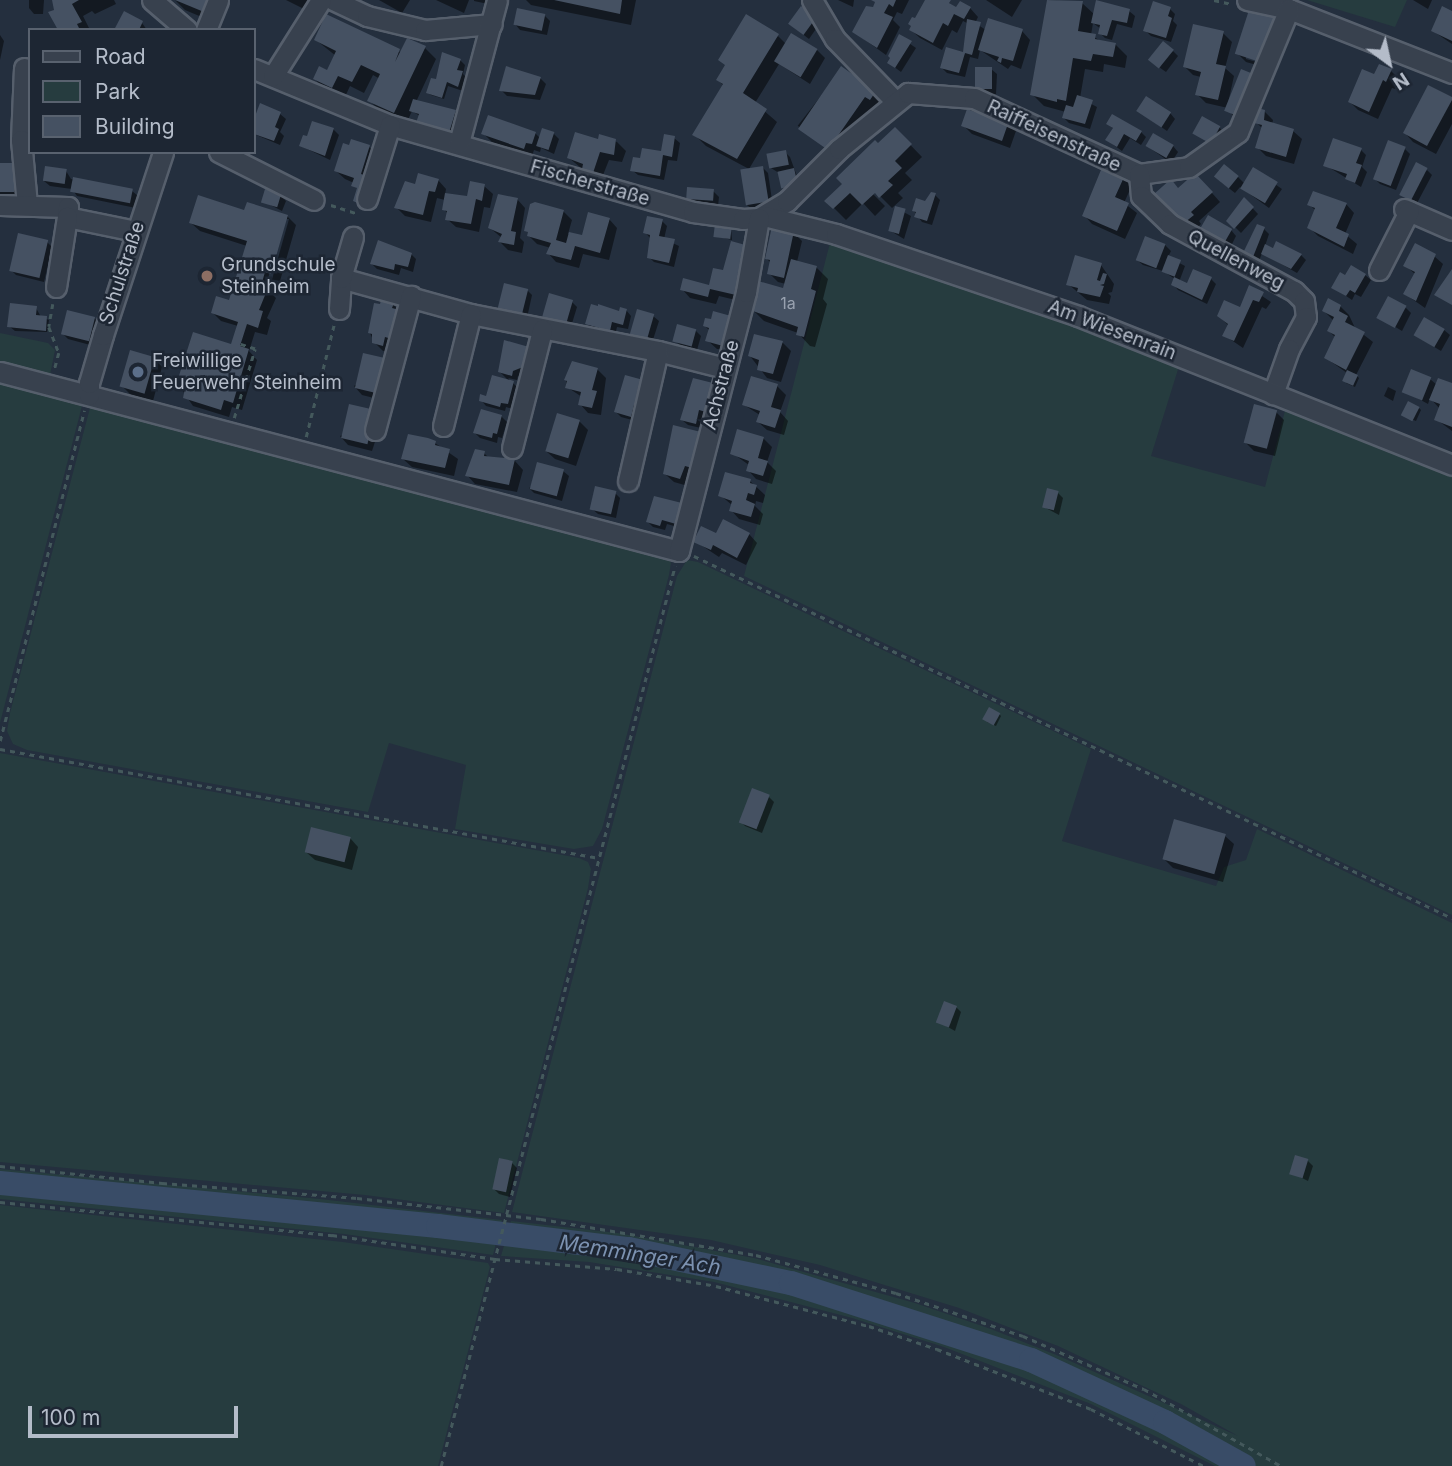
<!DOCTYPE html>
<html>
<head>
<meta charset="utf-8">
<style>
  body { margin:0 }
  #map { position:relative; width:1452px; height:1466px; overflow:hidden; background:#242f3e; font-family:Inter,sans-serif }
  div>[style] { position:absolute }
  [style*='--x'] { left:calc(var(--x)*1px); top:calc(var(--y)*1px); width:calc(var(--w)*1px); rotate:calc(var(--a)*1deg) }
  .green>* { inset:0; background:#263c3f }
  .shadow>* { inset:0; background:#0007; transform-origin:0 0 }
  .river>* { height:24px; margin:-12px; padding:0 12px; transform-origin:12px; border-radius:12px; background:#394c67 }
  .building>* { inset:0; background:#455162; transform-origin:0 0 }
  .path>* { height:2.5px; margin-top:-1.25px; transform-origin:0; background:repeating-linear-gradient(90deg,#44595c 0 5px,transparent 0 10px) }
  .roads { filter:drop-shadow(2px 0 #565f6c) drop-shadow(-2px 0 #565f6c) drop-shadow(0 2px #565f6c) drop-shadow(0 -2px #565f6c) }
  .minor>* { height:19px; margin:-9.5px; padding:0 9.5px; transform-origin:9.5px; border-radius:9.5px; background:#38414e }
  .dots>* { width:19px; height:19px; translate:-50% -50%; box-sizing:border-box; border:4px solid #1d2633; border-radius:50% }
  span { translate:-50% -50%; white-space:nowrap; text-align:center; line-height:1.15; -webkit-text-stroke:5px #1d2633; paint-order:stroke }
  .number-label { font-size:16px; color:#98a1af }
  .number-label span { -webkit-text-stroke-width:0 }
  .street-label { font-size:19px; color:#b4bcc9 }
  .poi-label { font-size:19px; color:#b4bcc9 }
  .left { translate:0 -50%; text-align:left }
  .water-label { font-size:21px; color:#7c92b1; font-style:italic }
  .legend { position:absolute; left:28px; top:28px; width:228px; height:126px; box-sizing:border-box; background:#1d2633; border:2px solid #59626f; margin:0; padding:9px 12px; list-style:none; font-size:21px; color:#b4bcc9 }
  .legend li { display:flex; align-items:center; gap:14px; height:35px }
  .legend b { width:35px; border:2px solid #59626f }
  .north { position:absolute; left:1354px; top:28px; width:70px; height:70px; -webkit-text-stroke:5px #1d2633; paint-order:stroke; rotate:147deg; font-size:19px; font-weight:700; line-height:28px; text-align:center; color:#b4bcc9 }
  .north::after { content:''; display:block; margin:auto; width:24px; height:32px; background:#b4bcc9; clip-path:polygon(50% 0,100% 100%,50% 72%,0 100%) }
  .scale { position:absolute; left:28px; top:1406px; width:210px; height:32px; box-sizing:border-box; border:4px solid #b4bcc9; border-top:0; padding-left:9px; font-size:21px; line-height:24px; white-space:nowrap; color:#b4bcc9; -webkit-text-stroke:5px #1d2633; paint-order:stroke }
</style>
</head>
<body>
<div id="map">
  <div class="green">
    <div style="clip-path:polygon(1307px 0,1407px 0,1395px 27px)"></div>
    <div style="clip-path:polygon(831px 239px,1180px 363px,1151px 456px,1265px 487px,1286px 407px,1452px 472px,1452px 915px,744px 576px)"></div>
    <div style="clip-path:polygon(0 333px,48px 343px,55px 350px,50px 375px,0 365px)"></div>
    <div style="clip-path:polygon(0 377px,83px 402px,0 723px)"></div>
    <div style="clip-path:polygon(91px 404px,666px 556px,671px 563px,669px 575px,602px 829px,593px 846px,574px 849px,455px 829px,466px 765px,389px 743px,368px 812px,27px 750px,13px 744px,7px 731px,10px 713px)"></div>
    <div style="clip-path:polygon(687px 560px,698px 562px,1091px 749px,1062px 841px,1216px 886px,1224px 867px,1246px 860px,1257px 829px,1452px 923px,1452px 1466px,1215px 1466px,1091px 1404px,944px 1347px,852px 1318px,714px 1282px,589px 1262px,501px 1256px,511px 1221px,618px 1233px,754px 1258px,915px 1303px,991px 1329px,1059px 1356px,1238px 1436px,1181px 1404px,1058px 1346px,959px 1308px,891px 1287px,820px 1265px,711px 1240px,512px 1212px,677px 576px)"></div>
    <div style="clip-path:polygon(0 753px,579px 858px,588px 862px,591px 869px,588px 888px,504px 1213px,365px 1195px,0 1162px)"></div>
    <div style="clip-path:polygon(0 1169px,320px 1199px,502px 1220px,493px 1255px,344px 1234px,0 1199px)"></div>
    <div style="clip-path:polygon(0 1205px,343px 1242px,488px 1263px,490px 1267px,438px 1466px,0 1466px)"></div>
  </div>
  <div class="shadow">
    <div style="clip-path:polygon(29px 0,44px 0,43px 14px,34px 14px,29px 8px)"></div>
    <div style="clip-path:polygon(54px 0,114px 0,116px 4px,95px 14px,92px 11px,83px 16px,90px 30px,60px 30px)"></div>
    <div style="clip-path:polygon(175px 0,225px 0,216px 23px,185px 10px)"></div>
    <div style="clip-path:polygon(286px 0,316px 0,310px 12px)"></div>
    <div style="clip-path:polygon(379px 0,410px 0,402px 13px)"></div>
    <div style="clip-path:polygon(436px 0,469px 0,464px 13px)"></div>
    <div style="clip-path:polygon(474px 0,493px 0,493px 5px,474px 1px)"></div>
    <div style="clip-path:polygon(526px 0,636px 0,631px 25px,531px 5px)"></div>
    <div style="clip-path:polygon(838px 0,854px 0,853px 7px)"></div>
    <div style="clip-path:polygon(876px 0,909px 0,902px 14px,897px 12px,893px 20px,900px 27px,886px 55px,854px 32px,873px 9px)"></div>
    <div style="clip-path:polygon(927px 0,945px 0,957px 9px,970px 8px,978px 17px,975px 23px,986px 30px,1022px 31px,1030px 40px,1021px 69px,1011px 65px,1008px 69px,980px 50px,978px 59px,970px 57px,965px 77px,947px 73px,942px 68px,965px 54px,969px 24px,963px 21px,957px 33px,952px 30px,942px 50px,920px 38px,911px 30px)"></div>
    <div style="clip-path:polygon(986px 0,1022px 0,1012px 17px)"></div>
    <div style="clip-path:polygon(1049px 0,1082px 3px,1095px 15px,1129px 11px,1135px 16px,1132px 28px,1117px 24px,1112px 40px,1105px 38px,1100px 33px,1101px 29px,1093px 23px,1091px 35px,1102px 42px,1115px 44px,1127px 56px,1125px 68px,1104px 64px,1103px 72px,1085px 69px,1080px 98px,1097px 107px,1090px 129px,1069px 123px,1064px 118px,1066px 112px,1044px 106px,1032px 94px)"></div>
    <div style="clip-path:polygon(1413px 0,1432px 0,1428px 9px)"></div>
    <div style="clip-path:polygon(801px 9px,820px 23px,809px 39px,796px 29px)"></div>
    <div style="clip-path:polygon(1170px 9px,1175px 14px,1173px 21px,1177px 25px,1171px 42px,1151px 36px,1145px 30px)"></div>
    <div style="clip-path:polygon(1452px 12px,1452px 44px,1433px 31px)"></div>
    <div style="clip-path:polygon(evenodd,1250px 13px,1275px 20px,1284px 29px,1271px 69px,1246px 62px,1238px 54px,1250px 13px,1246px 55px,1272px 63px,1271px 66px,1246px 59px,1246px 55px)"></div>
    <div style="clip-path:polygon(544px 15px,550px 21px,547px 35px,520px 30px,515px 24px)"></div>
    <div style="clip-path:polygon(142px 23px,147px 30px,116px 30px)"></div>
    <div style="clip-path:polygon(1223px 33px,1232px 42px,1225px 68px,1234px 76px,1228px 103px,1244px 121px,1233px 116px,1228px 108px,1206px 103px,1197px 94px,1201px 77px,1193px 75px,1185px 67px)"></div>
    <div style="clip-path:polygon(0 35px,4px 41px,0 60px)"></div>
    <div style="clip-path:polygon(778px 36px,786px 44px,817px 50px,825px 58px,810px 84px,779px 64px,755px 103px,777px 122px,749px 169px,706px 146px,695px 135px,724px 86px,718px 80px)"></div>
    <div style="clip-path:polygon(900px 37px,916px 48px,901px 72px,889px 63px)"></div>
    <div style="clip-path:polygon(316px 40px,401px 52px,425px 48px,436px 59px,416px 102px,455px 112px,463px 120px,458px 140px,412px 111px,406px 124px,381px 112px,369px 100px,380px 79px,373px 75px,364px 93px,350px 86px,344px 99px,326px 91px,315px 79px,328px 72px,336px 56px)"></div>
    <div style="clip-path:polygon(1173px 51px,1178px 56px,1166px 72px,1156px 65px)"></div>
    <div style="clip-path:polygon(460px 60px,465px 65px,463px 74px,467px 78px,463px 91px,448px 86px,444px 99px,431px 95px,428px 93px,437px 81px)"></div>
    <div style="left:842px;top:69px;width:57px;height:72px;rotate:38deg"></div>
    <div style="clip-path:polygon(991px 69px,997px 74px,996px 94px,981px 94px,976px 89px)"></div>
    <div style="clip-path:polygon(1391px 71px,1399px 79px,1395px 89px,1392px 88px,1378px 119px,1358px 110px,1350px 102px,1375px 77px)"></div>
    <div style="clip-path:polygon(540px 78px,546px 84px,540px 100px,507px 96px,501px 90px)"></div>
    <div style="clip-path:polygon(1452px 99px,1452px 124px,1436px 154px,1413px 142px,1405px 133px)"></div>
    <div style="clip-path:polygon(981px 110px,1017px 128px,1010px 148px,972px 134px,963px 125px,979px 115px)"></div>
    <div style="clip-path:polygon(1138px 111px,1170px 113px,1175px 119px,1167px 131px)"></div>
    <div style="clip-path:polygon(1264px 111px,1273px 120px,1272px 125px,1293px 131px,1302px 139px,1294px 164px,1266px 156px,1257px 147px,1263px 129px,1256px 122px)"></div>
    <div style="clip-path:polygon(280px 114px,286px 119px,280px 132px,284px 136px,280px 145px,254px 134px,254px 122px)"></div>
    <div style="clip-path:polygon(1108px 124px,1141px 132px,1146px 137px,1141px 145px,1130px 138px,1122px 151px,1107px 140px,1114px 129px)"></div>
    <div style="clip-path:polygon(1219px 127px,1224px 133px,1217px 147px,1195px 133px)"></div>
    <div style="clip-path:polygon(333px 129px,339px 135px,330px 160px,301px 146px)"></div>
    <div style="clip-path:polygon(895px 129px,922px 157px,905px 173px,912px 180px,898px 193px,903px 198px,892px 208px,875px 191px,872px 193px,885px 206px,875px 216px,863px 203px,846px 220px,827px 201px)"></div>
    <div style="clip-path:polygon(483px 133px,535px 133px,541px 139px,554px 134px,559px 139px,554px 154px,541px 148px,540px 152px,534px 150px,532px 156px,492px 142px)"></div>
    <div style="clip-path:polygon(600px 136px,617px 142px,626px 151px,622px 162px,609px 160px,601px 180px,592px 177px,569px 158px,599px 141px)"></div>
    <div style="clip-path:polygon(674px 138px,680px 143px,677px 161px,668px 160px,664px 180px,638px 175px,632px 170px,641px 160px,663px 153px)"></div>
    <div style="clip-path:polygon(1147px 146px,1173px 146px,1178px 152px,1171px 163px)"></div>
    <div style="clip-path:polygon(369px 147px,378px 155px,377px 187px,369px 211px,355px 201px,358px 190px,354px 183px,345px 179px,336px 171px)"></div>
    <div style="clip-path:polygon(1405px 149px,1410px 154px,1396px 190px,1380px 184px,1374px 178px)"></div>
    <div style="clip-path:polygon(1361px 150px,1366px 155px,1362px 167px,1367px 172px,1361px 187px,1325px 165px)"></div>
    <div style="clip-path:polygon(785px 152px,790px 157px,802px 190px,788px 193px,783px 188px,779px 173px,771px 168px)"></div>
    <div style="clip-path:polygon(13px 165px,21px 173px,22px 200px,0 201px,0 166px)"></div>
    <div style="clip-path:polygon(763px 168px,768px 173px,773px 207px,753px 210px,747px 205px)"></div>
    <div style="clip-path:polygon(1254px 170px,1282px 189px,1269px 208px,1240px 187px,1235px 193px,1221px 182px,1238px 177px,1244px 183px)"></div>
    <div style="clip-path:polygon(1427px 170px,1432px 175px,1416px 205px,1400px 194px)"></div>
    <div style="clip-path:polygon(66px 171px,71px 179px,132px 191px,138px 196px,136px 208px,77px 196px,72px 189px,50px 186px,44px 181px)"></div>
    <div style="clip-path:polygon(1124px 176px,1132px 185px,1124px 203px,1137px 213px,1125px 239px,1092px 224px,1084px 215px)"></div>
    <div style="clip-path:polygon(438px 180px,446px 189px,445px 195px,469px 198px,484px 186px,493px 194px,490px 208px,484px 207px,479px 232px,456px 227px,447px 219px,448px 214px,444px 209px,445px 200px,437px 198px,431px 222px,405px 216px,396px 207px)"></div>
    <div style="clip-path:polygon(1204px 184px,1220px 202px,1199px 221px,1201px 224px,1194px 231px,1180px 221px,1179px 190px)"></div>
    <div style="clip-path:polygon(713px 191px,719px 197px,718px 206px,693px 204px,688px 198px)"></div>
    <div style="clip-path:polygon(280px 195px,286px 201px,282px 211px,263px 201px)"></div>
    <div style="clip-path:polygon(935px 195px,940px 200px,932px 225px,922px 222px,914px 211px)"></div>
    <div style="clip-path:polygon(517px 199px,525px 208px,520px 238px,524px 242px,522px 253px,508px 250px,500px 242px,502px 238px,490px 228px)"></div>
    <div style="clip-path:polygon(1244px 199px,1258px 214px,1241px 233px,1229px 221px)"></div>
    <div style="clip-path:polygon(1309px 204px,1346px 204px,1354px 213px,1345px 234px,1357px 244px,1353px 254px,1318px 236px,1309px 227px,1316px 211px)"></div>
    <div style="clip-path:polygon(896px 208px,911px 216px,904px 239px,889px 230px)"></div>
    <div style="clip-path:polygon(563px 211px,572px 220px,568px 234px,583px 237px,609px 219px,617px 228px,609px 260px,583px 254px,579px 268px,556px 262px,548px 253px,551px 248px,537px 244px,529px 236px)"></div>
    <div style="clip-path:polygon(evenodd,245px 212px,287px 216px,296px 225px,280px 281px,274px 280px,270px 292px,276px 298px,267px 318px,271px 321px,267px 335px,255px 332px,249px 351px,257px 360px,242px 410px,232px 407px,229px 417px,193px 406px,178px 384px,232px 346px,238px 326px,221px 321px,213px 313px,231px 303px,247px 246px,200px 231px,191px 223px,245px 212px,285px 219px,289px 219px,271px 283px,267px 282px,285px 219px)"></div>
    <div style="clip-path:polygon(662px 221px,667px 226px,664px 239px,679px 246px,674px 267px,654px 262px,649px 257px,650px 238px,645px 232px)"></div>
    <div style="clip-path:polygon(731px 228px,732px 240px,716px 236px)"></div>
    <div style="clip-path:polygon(1264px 229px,1269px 234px,1265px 246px,1301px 255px,1306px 260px,1297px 273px,1262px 253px,1259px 261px,1245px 253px)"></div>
    <div style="clip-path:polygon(1231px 230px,1236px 236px,1230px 248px,1207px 235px)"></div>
    <div style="clip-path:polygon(793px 232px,802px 241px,797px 262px,816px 267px,828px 279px,823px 299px,827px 304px,815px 347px,810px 346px,798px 333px,764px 321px,752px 309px,785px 290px,786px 284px,778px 282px,769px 273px,771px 263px,767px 259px)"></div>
    <div style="clip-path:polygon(47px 242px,52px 247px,44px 282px,16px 275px,11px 270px)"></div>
    <div style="clip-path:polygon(1165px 245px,1171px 251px,1168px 257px,1185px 266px,1179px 282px,1187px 286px,1211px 279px,1216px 284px,1207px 304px,1178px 290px,1173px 284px,1175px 279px,1163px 271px,1143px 265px,1137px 260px)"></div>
    <div style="clip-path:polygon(411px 254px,416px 259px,413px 272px,401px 268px,399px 275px,377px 269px,372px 264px)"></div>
    <div style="clip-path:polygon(1434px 256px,1443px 264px,1425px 308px,1405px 294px,1416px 275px,1405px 265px)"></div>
    <div style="clip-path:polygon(1101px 265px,1114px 284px,1112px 292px,1108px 293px,1111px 296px,1109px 304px,1087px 300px,1068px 284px)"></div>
    <div style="clip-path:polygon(715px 270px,744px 302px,719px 296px,716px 304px,690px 298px,682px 289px,710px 287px)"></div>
    <div style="clip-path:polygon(1365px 275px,1371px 280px,1361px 297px,1355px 294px,1352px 300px,1333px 287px,1346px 277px)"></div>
    <div style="clip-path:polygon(1250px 288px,1271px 302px,1266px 309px,1262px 307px,1243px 348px,1224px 335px,1229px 326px,1219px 316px,1241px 309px)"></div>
    <div style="clip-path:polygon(527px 290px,532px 295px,527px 318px,506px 314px,500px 308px)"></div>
    <div style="clip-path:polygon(572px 302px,577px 307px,570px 330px,548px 323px)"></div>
    <div style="clip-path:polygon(393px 304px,400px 312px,391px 353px,383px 351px,374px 342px,370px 333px)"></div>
    <div style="clip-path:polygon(1340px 306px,1349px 315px,1355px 328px,1373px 342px,1356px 375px,1359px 378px,1355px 387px,1346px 383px,1347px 373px,1326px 358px,1336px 338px,1329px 331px,1334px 321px,1324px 311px)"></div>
    <div style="clip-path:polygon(36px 308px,41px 317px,49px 320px,47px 332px,15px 331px,9px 326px)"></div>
    <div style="clip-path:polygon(1406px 308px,1411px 313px,1402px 331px,1379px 317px)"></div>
    <div style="clip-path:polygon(626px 310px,631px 316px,628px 329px,617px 327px,615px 335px,593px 329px,587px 323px)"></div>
    <div style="clip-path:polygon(653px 316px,659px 321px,651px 346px,636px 342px)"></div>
    <div style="clip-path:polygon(94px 318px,100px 324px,94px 346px,68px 339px,63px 334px)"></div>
    <div style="clip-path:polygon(706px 320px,729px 350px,717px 349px,707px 340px,710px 331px,705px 326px)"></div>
    <div style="clip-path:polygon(1444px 330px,1450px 335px,1441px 351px,1416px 336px)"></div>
    <div style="clip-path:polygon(696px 331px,701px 336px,697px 350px,680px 345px,674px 340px)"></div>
    <div style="clip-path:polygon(755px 336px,783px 343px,791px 351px,781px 382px,767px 378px,750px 356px)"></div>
    <div style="clip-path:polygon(505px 342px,528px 373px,518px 376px,517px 380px,508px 378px,518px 388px,513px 409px,506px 407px,505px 411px,486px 406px,481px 400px,510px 382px,500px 372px)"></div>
    <div style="clip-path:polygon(154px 358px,162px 367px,153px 401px,131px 395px,123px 387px)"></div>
    <div style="clip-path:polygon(388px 361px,386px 401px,362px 395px,354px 386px)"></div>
    <div style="clip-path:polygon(597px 369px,606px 378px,601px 415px,588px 413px,580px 404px,582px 397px,567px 387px,566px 380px)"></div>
    <div style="clip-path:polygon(1430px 379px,1437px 385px,1452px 385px,1452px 431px,1436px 419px,1440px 409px,1430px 398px,1428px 404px,1406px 392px)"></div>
    <div style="clip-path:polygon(694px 380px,712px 384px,701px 428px,688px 425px,682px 420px)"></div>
    <div style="clip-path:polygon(646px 382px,636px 421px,621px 417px,616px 412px)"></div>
    <div style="clip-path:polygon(777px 386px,786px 395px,780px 412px,788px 421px,784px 435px,767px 430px,758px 422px,760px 415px,744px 405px)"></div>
    <div style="clip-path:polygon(1388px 387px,1396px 391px,1393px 401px,1384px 396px)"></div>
    <div style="clip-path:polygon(1419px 408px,1421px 410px,1416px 421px,1406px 417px)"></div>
    <div style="clip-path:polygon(1276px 412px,1284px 420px,1275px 456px,1254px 451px,1245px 442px)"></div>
    <div style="clip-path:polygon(558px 415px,580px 422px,588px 430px,576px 466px,555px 459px,546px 451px)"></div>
    <div style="clip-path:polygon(501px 416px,507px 422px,502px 438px,498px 437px,497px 443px,480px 438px,475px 433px)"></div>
    <div style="clip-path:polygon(382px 420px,372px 451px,348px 445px,340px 436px)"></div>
    <div style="clip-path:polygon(701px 433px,688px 486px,674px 482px,665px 474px)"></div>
    <div style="clip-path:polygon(763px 438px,772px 447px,767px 462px,776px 471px,772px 484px,756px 479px,748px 470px,749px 465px,732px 453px)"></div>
    <div style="clip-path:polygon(435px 443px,458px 459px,454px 476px,412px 467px,403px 459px)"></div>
    <div style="clip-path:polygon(484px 453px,491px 460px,515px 461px,523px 470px,517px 492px,475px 484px,467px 475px)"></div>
    <div style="clip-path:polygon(563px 471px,569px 476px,562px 501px,534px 493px,529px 488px)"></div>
    <div style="clip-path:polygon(750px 481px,765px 495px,763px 503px,756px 501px,755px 506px,763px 514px,760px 525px,739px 519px,731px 510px,732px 505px,720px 495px)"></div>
    <div style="clip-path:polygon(615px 493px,620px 498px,616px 518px,598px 514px,592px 509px)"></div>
    <div style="clip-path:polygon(1058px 493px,1063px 498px,1059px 515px,1044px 507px)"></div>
    <div style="clip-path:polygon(681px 505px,681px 528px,667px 524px,665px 530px,653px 527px,648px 522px)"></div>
    <div style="clip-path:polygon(749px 534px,757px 543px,746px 565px,722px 553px,719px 557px,695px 541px,717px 535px)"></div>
    <div style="clip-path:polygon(999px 714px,1001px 716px,996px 726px,987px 722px)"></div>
    <div style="clip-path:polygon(769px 797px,774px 802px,762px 833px,745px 826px,740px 821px)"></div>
    <div style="clip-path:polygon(1225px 836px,1234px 844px,1223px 882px,1173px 868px,1165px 860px)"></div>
    <div style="clip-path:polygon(350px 838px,358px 847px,352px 870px,315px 860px,306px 852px)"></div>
    <div style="clip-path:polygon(956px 1007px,961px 1012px,955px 1031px,939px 1022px)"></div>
    <div style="clip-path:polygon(1307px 1160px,1313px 1166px,1308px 1181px,1292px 1173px)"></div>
    <div style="clip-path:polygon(512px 1163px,517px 1168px,510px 1197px,499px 1194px,494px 1189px)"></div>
  </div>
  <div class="river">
    <div style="--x:0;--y:1183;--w:440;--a:5.6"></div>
    <div style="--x:438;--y:1226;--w:192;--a:6.9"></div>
    <div style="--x:629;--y:1249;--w:166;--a:11.9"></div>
    <div style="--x:791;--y:1283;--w:252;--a:17.8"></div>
    <div style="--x:1031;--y:1360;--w:148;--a:24.8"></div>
    <div style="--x:1165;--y:1422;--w:90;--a:29.1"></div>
  </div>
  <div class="building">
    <div style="clip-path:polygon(52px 0,79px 0,72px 4px,82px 22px,77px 24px,79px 28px,58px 30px,48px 12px,54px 10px)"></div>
    <div style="clip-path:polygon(175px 0,209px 0,204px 12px)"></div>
    <div style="clip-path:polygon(554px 0,622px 0,620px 14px)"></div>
    <div style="clip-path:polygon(871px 0,896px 0,893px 7px,889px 4px,884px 13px,893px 17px,877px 48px,852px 32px,866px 6px,873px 7px,875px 2px)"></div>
    <div style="clip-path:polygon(925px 0,951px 0,949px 3px,956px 7px,960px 1px,971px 7px,964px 19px,954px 14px,948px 26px,943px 23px,933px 43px,909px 30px,911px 26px,908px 24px,912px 17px,915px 18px)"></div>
    <div style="clip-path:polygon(1047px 0,1083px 1px,1078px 31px,1096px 34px,1095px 39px,1116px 43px,1113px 57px,1093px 54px,1091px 61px,1073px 58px,1066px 101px,1057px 99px,1057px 102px,1030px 95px)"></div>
    <div style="clip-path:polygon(1096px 0,1130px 9px,1127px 23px,1112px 20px,1107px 36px,1098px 34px,1100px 25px,1091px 23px)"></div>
    <div style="clip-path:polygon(1153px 1px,1171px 7px,1168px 16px,1172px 18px,1166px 38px,1143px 31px)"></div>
    <div style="left:801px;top:6px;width:19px;height:22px;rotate:36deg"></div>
    <div style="clip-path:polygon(1442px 6px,1452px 11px,1452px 41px,1431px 31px)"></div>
    <div style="left:517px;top:8px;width:29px;height:17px;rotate:12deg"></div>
    <div style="left:1249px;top:10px;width:28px;height:46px;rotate:18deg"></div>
    <div style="clip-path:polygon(124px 11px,143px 21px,139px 30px,114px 30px)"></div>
    <div style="clip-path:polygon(326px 14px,400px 49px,395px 62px,407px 38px,426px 46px,394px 113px,367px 101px,380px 74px,361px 65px,352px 82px,338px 76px,332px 88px,313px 79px,319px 66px,327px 70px,336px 51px,314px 40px)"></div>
    <div style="clip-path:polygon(746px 14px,779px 34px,743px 93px,767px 109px,737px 159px,692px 135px,723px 84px,716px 80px,725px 65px,718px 60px)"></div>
    <div style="clip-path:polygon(988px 18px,1023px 29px,1013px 61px,1002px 58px,1001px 63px,997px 61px,999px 57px,978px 50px)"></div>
    <div style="clip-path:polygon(967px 19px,981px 22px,972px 55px,965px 53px,959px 73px,940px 68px,946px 47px,963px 52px)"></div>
    <div style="clip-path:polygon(1193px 24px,1224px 31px,1216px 64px,1226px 66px,1218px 100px,1195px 95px,1201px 72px,1183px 67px)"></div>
    <div style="left:791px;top:33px;width:31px;height:33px;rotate:31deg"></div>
    <div style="clip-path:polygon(899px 34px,912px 41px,895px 68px,887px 63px,890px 58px,888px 56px)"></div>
    <div style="left:1163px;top:41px;width:14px;height:24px;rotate:39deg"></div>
    <div style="clip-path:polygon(442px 52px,461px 59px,457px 70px,463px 71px,458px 87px,447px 82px,442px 98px,426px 93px,431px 78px,436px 79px)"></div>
    <div style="clip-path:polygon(1379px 64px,1392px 69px,1386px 82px,1383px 80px,1369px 112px,1348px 102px,1362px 69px,1374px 74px)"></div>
    <div style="clip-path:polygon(506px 66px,541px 77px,535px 95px,499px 91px)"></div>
    <div style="clip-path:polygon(841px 66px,876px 91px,870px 100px,865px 97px,828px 150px,798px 129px)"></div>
    <div style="left:975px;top:67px;width:17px;height:22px"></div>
    <div style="left:1241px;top:69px;width:16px;height:45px;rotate:22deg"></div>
    <div style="clip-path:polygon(1428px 85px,1452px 97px,1452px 100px,1427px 146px,1403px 133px)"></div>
    <div style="clip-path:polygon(1077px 95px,1093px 100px,1085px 124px,1062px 118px,1066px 105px,1073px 107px)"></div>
    <div style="left:1146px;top:96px;width:30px;height:18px;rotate:33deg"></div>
    <div style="clip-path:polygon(413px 99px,456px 110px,449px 133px,416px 123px,419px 114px,409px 111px)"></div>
    <div style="clip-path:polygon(260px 103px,281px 112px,275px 127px,279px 129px,274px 141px,254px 134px,254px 119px)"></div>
    <div style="clip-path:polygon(979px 108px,1010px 118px,1002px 141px,961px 126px,967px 109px,978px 113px)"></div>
    <div style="clip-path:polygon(1258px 108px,1265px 110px,1264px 120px,1294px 129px,1286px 157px,1255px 148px,1262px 125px,1254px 123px)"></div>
    <div style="clip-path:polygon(1112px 114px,1142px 131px,1136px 141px,1124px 134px,1117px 147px,1105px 140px,1113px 128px,1106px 124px)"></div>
    <div style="clip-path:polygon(488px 115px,536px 132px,532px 144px,526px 143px,524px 149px,481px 134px)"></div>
    <div style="left:1202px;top:116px;width:21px;height:20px;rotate:29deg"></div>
    <div style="clip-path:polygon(312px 121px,334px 128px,325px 156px,299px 146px,303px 135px,307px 136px)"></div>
    <div style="clip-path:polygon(895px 127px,912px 144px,895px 161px,902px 168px,888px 181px,893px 185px,879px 198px,875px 193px,862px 205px,850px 193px,833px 209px,824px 201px,842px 184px,836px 178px,875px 140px,878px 143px)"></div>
    <div style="left:542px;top:128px;width:13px;height:19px;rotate:18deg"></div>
    <div style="clip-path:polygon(575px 132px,598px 139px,599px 134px,616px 139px,614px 155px,600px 152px,593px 173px,582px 169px,583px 164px,567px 158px)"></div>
    <div style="left:1153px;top:133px;width:24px;height:15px;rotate:30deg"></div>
    <div style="clip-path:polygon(664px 134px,675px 136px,672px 157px,663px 155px,660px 176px,630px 171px,633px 157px,640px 158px,642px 148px,661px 151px)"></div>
    <div style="clip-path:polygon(1333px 138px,1362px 148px,1356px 163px,1362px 165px,1355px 183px,1345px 179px,1347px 174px,1323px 166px)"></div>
    <div style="clip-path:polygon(351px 139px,370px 145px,361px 174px,370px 177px,360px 204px,353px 201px,357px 188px,351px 186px,354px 178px,334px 171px,343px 143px,349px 145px)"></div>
    <div style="left:1388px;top:140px;width:19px;height:42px;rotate:21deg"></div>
    <div style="left:786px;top:150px;width:15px;height:20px;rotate:79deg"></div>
    <div style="left:1416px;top:162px;width:13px;height:37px;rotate:27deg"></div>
    <div style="left:14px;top:163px;width:29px;height:14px;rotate:90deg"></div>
    <div style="left:1224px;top:164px;width:19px;height:16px;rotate:39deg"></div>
    <div style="clip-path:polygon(1103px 165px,1125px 175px,1115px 197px,1129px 203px,1117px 231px,1082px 216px)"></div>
    <div style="left:45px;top:166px;width:22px;height:15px;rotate:8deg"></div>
    <div style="left:763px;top:166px;width:36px;height:23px;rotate:81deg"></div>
    <div style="left:1253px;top:167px;width:29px;height:25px;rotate:31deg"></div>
    <div style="left:794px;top:168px;width:17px;height:17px;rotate:77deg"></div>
    <div style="clip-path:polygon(418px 173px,439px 179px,435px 192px,429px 191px,423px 215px,394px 208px,405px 181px,415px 184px)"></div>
    <div style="clip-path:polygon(1195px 173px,1213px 192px,1191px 212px,1194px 215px,1184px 223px,1179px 223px,1154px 194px,1171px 179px,1178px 188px)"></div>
    <div style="left:73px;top:177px;width:61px;height:15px;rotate:11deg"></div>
    <div style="clip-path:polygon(470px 181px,485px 184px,482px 201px,476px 199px,471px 224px,445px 220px,447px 211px,442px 210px,445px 193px,467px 196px)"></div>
    <div style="left:687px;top:187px;width:27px;height:12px;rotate:4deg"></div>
    <div style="left:265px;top:189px;width:17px;height:14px;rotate:17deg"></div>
    <div style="clip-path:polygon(1313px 191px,1347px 203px,1336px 228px,1349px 234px,1344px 247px,1307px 228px,1315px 208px,1307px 205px)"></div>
    <div style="clip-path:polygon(931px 192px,936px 193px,927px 221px,914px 217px,916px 212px,912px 211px,916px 198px,925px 201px)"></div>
    <div style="clip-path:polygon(498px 194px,518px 198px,511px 231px,516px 232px,514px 245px,498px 242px,502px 234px,488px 228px)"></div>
    <div style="clip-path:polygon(198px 195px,244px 210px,247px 202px,288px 215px,271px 274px,265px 272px,261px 286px,268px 288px,259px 310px,263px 311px,258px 328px,247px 324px,240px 346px,249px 349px,233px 403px,224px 400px,221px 410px,183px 398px,185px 388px,176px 385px,193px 332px,231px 344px,238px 322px,211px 313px,216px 296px,229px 300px,247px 241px,189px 223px)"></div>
    <div style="clip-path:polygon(1244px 197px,1254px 207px,1234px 229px,1226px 221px)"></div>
    <div style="clip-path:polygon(535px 202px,564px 210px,556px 240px,566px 243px,569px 232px,582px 235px,588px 212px,610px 218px,600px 253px,575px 246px,571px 260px,546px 254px,551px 243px,527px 236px,528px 232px,524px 231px,530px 204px)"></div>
    <div style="left:895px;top:206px;width:11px;height:26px;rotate:15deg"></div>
    <div style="left:1208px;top:215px;width:28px;height:17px;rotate:30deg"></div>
    <div style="clip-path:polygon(647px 216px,663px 219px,659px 236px,675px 239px,669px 263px,647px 258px,650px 235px,643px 233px)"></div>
    <div style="left:715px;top:224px;width:17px;height:13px;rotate:7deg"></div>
    <div style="clip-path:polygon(1257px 224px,1265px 227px,1253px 257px,1243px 253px)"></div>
    <div style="clip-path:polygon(772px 226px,794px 231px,784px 278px,767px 274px,770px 260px,765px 259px)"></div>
    <div style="left:18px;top:233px;width:31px;height:39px;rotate:13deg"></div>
    <div style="left:1145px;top:236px;width:22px;height:26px;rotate:21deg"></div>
    <div style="clip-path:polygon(378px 240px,412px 253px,408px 267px,395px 264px,394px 270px,370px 264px)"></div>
    <div style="clip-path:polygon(731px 241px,749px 246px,736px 295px,710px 289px,708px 297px,680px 290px,683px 278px,709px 285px,713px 268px,723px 270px)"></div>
    <div style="clip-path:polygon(1276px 241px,1302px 254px,1291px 269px,1261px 254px,1265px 244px,1273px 248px)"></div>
    <div style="clip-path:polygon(1415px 243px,1436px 254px,1416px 301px,1403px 294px,1415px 272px,1403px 266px)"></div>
    <div style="clip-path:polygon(1075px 255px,1102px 263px,1097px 280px,1100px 281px,1103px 273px,1107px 274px,1104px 284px,1100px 285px,1104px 286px,1100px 297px,1077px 292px,1078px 288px,1066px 285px)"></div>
    <div style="left:1168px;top:255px;width:14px;height:18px;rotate:21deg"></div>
    <div style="clip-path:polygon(791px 259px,817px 266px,811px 289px,816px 291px,804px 337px,796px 335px,798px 327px,750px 310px,758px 281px,783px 288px)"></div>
    <div style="clip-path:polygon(1351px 265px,1366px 274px,1355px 293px,1350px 290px,1346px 296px,1331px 288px,1340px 272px,1345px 275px)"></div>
    <div style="clip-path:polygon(1193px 269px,1212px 277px,1202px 300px,1171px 285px,1174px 277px,1187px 283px)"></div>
    <div style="clip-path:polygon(1452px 269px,1452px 305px,1434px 295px)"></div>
    <div style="left:504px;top:283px;width:25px;height:27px;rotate:14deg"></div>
    <div style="clip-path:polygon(1249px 285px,1264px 292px,1259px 302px,1253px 300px,1234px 341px,1222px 336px,1228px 324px,1217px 316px,1224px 300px,1240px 307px)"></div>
    <div style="left:549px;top:293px;width:25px;height:27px;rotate:16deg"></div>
    <div style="left:1388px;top:296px;width:21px;height:25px;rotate:28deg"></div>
    <div style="clip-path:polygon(1328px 298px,1341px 305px,1339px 311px,1348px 316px,1345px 322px,1365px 332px,1346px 370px,1324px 358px,1335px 335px,1327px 331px,1334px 317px,1322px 311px)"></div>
    <div style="clip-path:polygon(381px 300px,394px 303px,392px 308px,403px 311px,395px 340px,385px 337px,383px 346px,372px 343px,372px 334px,368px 333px,374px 303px,380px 304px)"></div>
    <div style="clip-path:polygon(10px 303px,37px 306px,36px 315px,47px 316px,46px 331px,7px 327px)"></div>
    <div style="clip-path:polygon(591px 304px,598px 306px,598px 304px,619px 311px,620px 307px,627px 309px,623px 325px,612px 322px,610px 331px,585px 324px)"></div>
    <div style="left:637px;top:309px;width:18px;height:29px;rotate:16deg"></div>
    <div style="left:67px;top:310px;width:29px;height:25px;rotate:14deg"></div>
    <div style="clip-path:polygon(713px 311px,731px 316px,723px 346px,705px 341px,709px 328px,703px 326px,705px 318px,711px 319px)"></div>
    <div style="left:1424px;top:317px;width:24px;height:21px;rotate:30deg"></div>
    <div style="left:677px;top:324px;width:20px;height:18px;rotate:15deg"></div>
    <div style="clip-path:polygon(754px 334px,783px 341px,773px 374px,757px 370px,759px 360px,748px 356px)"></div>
    <div style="clip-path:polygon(504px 340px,529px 347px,523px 367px,513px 371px,512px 376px,498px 372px)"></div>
    <div style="left:130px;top:350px;width:26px;height:38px;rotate:16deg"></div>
    <div style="left:363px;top:353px;width:27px;height:36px;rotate:13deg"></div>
    <div style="clip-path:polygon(572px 361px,598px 368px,592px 390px,597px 391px,592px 408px,578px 405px,581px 392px,565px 388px,567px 381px,564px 380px)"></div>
    <div style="left:1411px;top:369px;width:22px;height:25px;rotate:22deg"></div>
    <div style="left:1347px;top:370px;width:12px;height:12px;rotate:24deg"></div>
    <div style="clip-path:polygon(492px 375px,514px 381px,508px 404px,501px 403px,500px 407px,479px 401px,480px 394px,486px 396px)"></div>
    <div style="clip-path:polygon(625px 375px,647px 381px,640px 407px,634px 405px,631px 417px,614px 412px)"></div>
    <div style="clip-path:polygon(751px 376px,778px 384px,771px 407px,781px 410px,775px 428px,756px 422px,760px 411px,742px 405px)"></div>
    <div style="clip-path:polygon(693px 378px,713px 383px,706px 412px,699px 410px,696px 424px,680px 420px)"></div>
    <div style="clip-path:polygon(1438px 378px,1452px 383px,1452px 427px,1434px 420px,1440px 404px,1429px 400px)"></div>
    <div style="left:1408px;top:401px;width:13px;height:16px;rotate:27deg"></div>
    <div style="left:349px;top:404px;width:27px;height:35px;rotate:13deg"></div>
    <div style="left:1254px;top:404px;width:24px;height:40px;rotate:15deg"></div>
    <div style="clip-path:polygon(481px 409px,502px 415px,497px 434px,493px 433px,492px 438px,473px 433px)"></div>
    <div style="left:557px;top:413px;width:24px;height:40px;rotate:17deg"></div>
    <div style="clip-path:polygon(673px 425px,701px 432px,692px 468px,685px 466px,680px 479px,663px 474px)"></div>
    <div style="clip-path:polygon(737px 429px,764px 437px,758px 458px,768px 461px,763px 476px,746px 471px,749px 461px,730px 454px)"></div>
    <div style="clip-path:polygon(408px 434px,428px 438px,436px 441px,435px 445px,450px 449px,445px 468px,401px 459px)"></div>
    <div style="clip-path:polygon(475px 449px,485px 451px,484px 456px,515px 459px,509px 485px,465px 476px)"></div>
    <div style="left:537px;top:462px;width:28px;height:28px;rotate:15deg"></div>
    <div style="clip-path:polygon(725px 472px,751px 479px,750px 483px,757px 485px,754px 495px,748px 493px,746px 500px,755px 504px,751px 517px,729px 511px,732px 501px,718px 496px)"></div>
    <div style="left:595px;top:486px;width:22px;height:24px;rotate:13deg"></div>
    <div style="left:1047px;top:488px;width:12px;height:20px;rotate:14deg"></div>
    <div style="clip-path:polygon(654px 496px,682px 503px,676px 524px,662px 520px,660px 526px,646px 522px)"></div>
    <div style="clip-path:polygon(723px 519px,750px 533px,737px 558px,713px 545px,711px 550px,693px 542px,701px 526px,716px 533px)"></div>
    <div style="left:989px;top:707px;width:13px;height:14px;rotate:29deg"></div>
    <div style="left:752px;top:788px;width:19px;height:37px;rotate:21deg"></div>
    <div style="left:1174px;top:819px;width:54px;height:42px;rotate:16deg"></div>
    <div style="left:311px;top:827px;width:41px;height:26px;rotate:14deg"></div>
    <div style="left:944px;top:1001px;width:14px;height:23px;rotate:21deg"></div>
    <div style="left:1295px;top:1155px;width:14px;height:20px;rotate:17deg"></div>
    <div style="left:499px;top:1158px;width:14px;height:32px;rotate:12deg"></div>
  </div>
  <div class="path">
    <div style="--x:1214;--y:0;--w:17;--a:13"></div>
    <div style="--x:331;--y:205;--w:28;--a:18"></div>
    <div style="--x:53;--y:304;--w:23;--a:100"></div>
    <div style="--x:49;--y:327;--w:28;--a:69"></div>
    <div style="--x:59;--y:353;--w:16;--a:105"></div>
    <div style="--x:234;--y:418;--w:72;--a:-73.1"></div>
    <div style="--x:255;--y:349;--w:16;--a:-162"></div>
    <div style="--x:306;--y:437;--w:115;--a:-76"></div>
    <div style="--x:694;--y:556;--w:840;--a:25.53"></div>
    <div style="--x:0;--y:741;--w:341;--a:-75.7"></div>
    <div style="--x:0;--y:749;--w:609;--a:10.31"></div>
    <div style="--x:0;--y:1166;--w:163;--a:6"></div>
    <div style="--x:162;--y:1183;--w:196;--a:4.4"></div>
    <div style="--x:357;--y:1198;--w:185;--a:6.5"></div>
    <div style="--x:541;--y:1219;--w:218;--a:9.5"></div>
    <div style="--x:756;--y:1255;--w:145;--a:15.2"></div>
    <div style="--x:896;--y:1293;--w:134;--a:18.7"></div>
    <div style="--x:1023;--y:1336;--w:132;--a:23.7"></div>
    <div style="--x:1144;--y:1389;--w:157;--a:29.3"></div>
    <div style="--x:0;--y:1202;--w:334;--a:5.7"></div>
    <div style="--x:332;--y:1235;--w:165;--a:8.4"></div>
    <div style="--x:495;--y:1259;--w:122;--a:4.7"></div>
    <div style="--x:617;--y:1269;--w:100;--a:9.7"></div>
    <div style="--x:716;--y:1286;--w:158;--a:14.7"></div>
    <div style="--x:869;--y:1326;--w:72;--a:18.7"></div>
    <div style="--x:937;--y:1349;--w:165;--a:21.3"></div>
    <div style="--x:1091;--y:1409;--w:127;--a:26.8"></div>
    <div style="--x:441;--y:1466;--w:930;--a:-75.43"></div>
  </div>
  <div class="roads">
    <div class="minor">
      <div style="--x:152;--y:0;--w:46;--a:40.6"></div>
      <div style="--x:333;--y:0;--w:38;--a:25"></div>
      <div style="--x:367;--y:16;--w:60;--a:13.6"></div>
      <div style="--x:425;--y:30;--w:67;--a:-5.1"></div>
      <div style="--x:812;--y:0;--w:45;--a:59.5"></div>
      <div style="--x:835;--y:39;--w:86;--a:45.9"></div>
      <div style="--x:1247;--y:0;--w:43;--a:12.1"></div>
      <div style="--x:1289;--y:9;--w:175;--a:21.4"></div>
      <div style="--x:206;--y:30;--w:32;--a:-68"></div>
      <div style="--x:24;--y:68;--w:72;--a:92.4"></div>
      <div style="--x:21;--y:140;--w:65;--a:84.7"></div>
      <div style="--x:254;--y:69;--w:147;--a:22.4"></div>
      <div style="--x:390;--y:125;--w:315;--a:16"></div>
      <div style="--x:693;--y:212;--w:50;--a:8"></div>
      <div style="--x:743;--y:219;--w:16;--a:-4"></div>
      <div style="--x:759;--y:218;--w:33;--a:-31"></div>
      <div style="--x:787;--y:201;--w:74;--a:-45"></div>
      <div style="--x:839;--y:149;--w:89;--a:-39.1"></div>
      <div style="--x:908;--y:93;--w:66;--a:4.3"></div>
      <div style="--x:974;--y:98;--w:182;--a:24.7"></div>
      <div style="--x:1139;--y:174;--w:50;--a:-8"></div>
      <div style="--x:1189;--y:167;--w:60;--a:-35.5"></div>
      <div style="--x:1238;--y:132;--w:133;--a:-67.5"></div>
      <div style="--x:273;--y:76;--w:90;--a:-57.7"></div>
      <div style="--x:459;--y:143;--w:148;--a:-75.1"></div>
      <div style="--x:219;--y:152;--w:106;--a:26.8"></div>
      <div style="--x:1139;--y:174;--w:22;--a:85"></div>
      <div style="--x:1141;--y:196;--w:40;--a:44"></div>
      <div style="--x:1170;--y:224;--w:141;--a:28.4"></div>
      <div style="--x:1294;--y:291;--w:14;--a:45"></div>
      <div style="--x:1304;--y:301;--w:16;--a:83"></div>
      <div style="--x:1306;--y:317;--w:36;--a:118"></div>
      <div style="--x:1289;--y:349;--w:48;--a:109.6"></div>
      <div style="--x:367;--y:199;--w:77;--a:-72.7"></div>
      <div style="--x:0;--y:205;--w:68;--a:1.7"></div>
      <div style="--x:68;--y:207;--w:10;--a:96"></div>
      <div style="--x:67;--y:217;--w:69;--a:11.6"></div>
      <div style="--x:1404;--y:209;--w:52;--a:23.6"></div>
      <div style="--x:764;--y:216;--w:74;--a:14"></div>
      <div style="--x:836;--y:234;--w:256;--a:18.7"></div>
      <div style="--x:1078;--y:316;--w:403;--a:21.7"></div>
      <div style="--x:1379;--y:270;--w:66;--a:-63"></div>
      <div style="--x:341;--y:278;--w:135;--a:15.5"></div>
      <div style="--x:471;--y:314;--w:191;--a:11.2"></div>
      <div style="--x:658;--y:351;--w:69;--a:14.2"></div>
      <div style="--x:56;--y:287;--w:71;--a:-81.1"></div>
      <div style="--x:339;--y:309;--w:31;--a:-86"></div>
      <div style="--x:341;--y:278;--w:43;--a:-73.7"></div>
      <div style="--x:0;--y:372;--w:702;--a:14.77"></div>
      <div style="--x:679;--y:551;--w:268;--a:-75.5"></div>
      <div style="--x:746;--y:292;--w:75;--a:-80"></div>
      <div style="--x:89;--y:395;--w:12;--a:-90"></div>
      <div style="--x:89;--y:383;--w:50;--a:-73.7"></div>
      <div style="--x:103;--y:335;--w:193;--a:-71.8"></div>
      <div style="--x:443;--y:426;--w:115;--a:-76"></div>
      <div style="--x:375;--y:430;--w:139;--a:-75"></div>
      <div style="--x:512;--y:448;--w:122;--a:-75.7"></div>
      <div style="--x:628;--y:481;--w:133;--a:-77"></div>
    </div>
  </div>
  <div class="dots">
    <div style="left:207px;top:276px;background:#8d6e63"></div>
    <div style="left:138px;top:372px;background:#5c6f8a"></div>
  </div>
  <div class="number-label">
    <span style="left:788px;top:303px">1a</span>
  </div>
  <div class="street-label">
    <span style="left:1054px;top:136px;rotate:25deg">Raiffeisenstraße</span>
    <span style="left:590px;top:183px;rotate:16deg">Fischerstraße</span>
    <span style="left:1236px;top:260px;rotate:28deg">Quellenweg</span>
    <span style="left:122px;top:273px;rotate:-72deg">Schulstraße</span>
    <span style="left:1112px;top:330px;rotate:21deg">Am Wiesenrain</span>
    <span style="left:721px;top:385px;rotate:-75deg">Achstraße</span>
  </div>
  <div class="poi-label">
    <span class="left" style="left:221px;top:276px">Grundschule<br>Steinheim</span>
    <span class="left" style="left:152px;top:372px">Freiwillige<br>Feuerwehr Steinheim</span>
  </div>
  <div class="water-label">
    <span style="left:640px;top:1255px;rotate:9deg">Memminger Ach</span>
  </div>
  <ul class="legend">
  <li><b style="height:9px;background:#38414e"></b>Road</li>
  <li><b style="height:19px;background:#263c3f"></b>Park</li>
  <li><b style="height:19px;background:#455162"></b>Building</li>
  </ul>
  <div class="north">N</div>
  <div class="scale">100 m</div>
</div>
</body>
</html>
